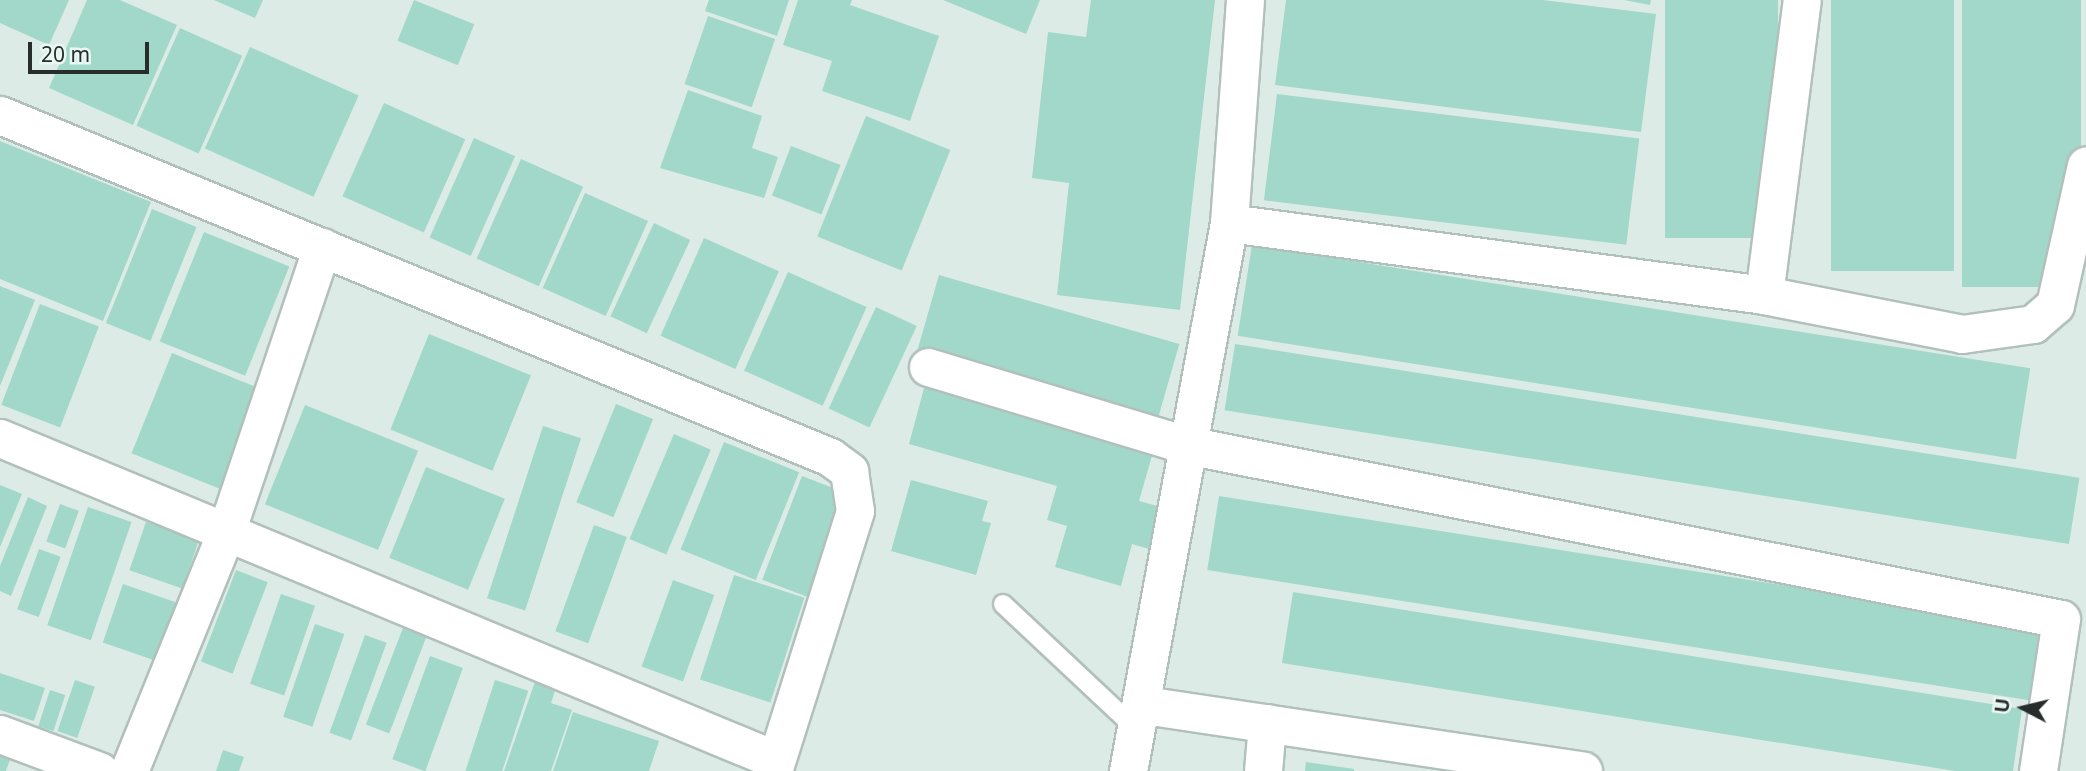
<!DOCTYPE html>
<html>
<head>
<meta charset="utf-8">
<style>
  body { margin:0 }
  #map { position:relative; width:2086px; height:771px; overflow:hidden; background:#ddebe6; font-family:"Noto Sans",sans-serif }
  div>[style] { position:absolute }
  [style*='--x'] { left:calc(var(--x)*1px); top:calc(var(--y)*1px); width:calc(var(--w)*1px); rotate:calc(var(--a)*1deg) }
  .building>* { inset:0; background:#a1d8c9; transform-origin:0 0 }
  .roads { filter:drop-shadow(2px 0 #b2c0bc) drop-shadow(-2px 0 #b2c0bc) drop-shadow(0 2px #b2c0bc) drop-shadow(0 -2px #b2c0bc) }
  .lane>* { height:18px; margin:-9px; padding:0 9px; transform-origin:9px; border-radius:9px; background:#fff }
  .street>* { height:37px; margin:-18.5px; padding:0 18.5px; transform-origin:18.5px; border-radius:18.5px; background:#fff }
  span { translate:-50% -50%; white-space:nowrap; text-align:center; line-height:1.15; -webkit-text-stroke:7px #eaf8f4; paint-order:stroke }
  .north { position:absolute; left:1988px; top:673px; width:70px; height:70px; -webkit-text-stroke:5px #eaf8f4; paint-order:stroke; rotate:277deg; font-size:19px; font-weight:700; line-height:28px; text-align:center; color:#272d2b }
  .north::after { content:''; display:block; margin:auto; width:24px; height:32px; background:#272d2b; clip-path:polygon(50% 0,100% 100%,50% 72%,0 100%) }
  .scale { position:absolute; left:28px; top:42px; width:121px; height:32px; box-sizing:border-box; border:4px solid #272d2b; border-top:0; padding-left:9px; font-size:21px; line-height:24px; white-space:nowrap; color:#272d2b; -webkit-text-stroke:5px #eaf8f4; paint-order:stroke }
</style>
</head>
<body>
<div id="map">
  <div class="building">
    <div style="clip-path:polygon(0 0,69px 0,49px 45px,0 23px)"></div>
    <div style="clip-path:polygon(87px 0,120px 0,177px 25px,133px 125px,49px 88px)"></div>
    <div style="clip-path:polygon(214px 0,263px 0,255px 18px)"></div>
    <div style="left:414px;top:0;width:65px;height:44px;rotate:22deg"></div>
    <div style="clip-path:polygon(709px 0,789px 0,777px 36px,705px 11px)"></div>
    <div style="clip-path:polygon(798px 0,852px 0,850px 5px,939px 36px,910px 121px,822px 91px,832px 61px,783px 45px)"></div>
    <div style="clip-path:polygon(943px 0,1040px 0,1026px 34px)"></div>
    <div style="clip-path:polygon(1091px 0,1215px 0,1180px 310px,1057px 295px,1069px 183px,1032px 178px,1048px 32px,1086px 37px)"></div>
    <div style="clip-path:polygon(1286px 0,1543px 0,1656px 14px,1641px 132px,1275px 85px)"></div>
    <div style="clip-path:polygon(1624px 0,1651px 0,1650px 5px)"></div>
    <div style="left:1665px;top:0;width:113px;height:238px"></div>
    <div style="left:1831px;top:0;width:123px;height:271px"></div>
    <div style="left:1962px;top:0;width:119px;height:287px"></div>
    <div style="left:708px;top:16px;width:71px;height:72px;rotate:19deg"></div>
    <div style="left:180px;top:28px;width:68px;height:107px;rotate:24deg"></div>
    <div style="left:250px;top:47px;width:119px;height:111px;rotate:24deg"></div>
    <div style="clip-path:polygon(688px 90px,762px 116px,752px 148px,778px 157px,764px 198px,660px 168px)"></div>
    <div style="left:1277px;top:94px;width:365px;height:107px;rotate:7deg"></div>
    <div style="left:384px;top:103px;width:89px;height:102px;rotate:24deg"></div>
    <div style="left:866px;top:116px;width:91px;height:130px;rotate:22deg"></div>
    <div style="left:474px;top:138px;width:45px;height:109px;rotate:24deg"></div>
    <div style="clip-path:polygon(0 141px,151px 202px,103px 321px,0 279px)"></div>
    <div style="left:791px;top:146px;width:53px;height:53px;rotate:21deg"></div>
    <div style="left:521px;top:159px;width:68px;height:109px;rotate:24deg"></div>
    <div style="left:585px;top:193px;width:69px;height:104px;rotate:24deg"></div>
    <div style="left:152px;top:209px;width:48px;height:123px;rotate:22deg"></div>
    <div style="left:654px;top:223px;width:40px;height:103px;rotate:25deg"></div>
    <div style="left:204px;top:232px;width:92px;height:118px;rotate:22deg"></div>
    <div style="left:704px;top:238px;width:82px;height:107px;rotate:24deg"></div>
    <div style="left:1252px;top:245px;width:788px;height:92px;rotate:9deg"></div>
    <div style="left:788px;top:272px;width:86px;height:108px;rotate:24deg"></div>
    <div style="left:939px;top:275px;width:250px;height:83px;rotate:16deg"></div>
    <div style="clip-path:polygon(0 286px,35px 300px,0 386px)"></div>
    <div style="left:40px;top:304px;width:63px;height:108px;rotate:21deg"></div>
    <div style="left:876px;top:307px;width:45px;height:112px;rotate:25deg"></div>
    <div style="left:429px;top:334px;width:110px;height:103px;rotate:22deg"></div>
    <div style="left:1235px;top:344px;width:855px;height:67px;rotate:9deg"></div>
    <div style="left:172px;top:353px;width:97px;height:108px;rotate:22deg"></div>
    <div style="clip-path:polygon(927px 377px,1156px 442px,1139px 501px,1161px 507px,1149px 549px,1132px 544px,1121px 586px,1055px 567px,1067px 526px,1047px 520px,1057px 486px,909px 444px)"></div>
    <div style="left:616px;top:404px;width:40px;height:106px;rotate:22deg"></div>
    <div style="left:305px;top:405px;width:122px;height:107px;rotate:22deg"></div>
    <div style="left:543px;top:426px;width:40px;height:181px;rotate:18deg"></div>
    <div style="left:674px;top:434px;width:40px;height:114px;rotate:23deg"></div>
    <div style="left:724px;top:442px;width:81px;height:116px;rotate:22deg"></div>
    <div style="left:426px;top:467px;width:85px;height:98px;rotate:22deg"></div>
    <div style="left:802px;top:476px;width:53px;height:111px;rotate:21deg"></div>
    <div style="clip-path:polygon(911px 480px,988px 501px,982px 521px,991px 523px,976px 575px,891px 551px)"></div>
    <div style="clip-path:polygon(0 485px,22px 494px,0 547px)"></div>
    <div style="left:1219px;top:496px;width:846px;height:75px;rotate:9deg"></div>
    <div style="clip-path:polygon(28px 497px,47px 506px,11px 596px,0 591px,0 566px)"></div>
    <div style="left:60px;top:504px;width:20px;height:40px;rotate:20deg"></div>
    <div style="left:88px;top:507px;width:46px;height:125px;rotate:19deg"></div>
    <div style="left:146px;top:522px;width:56px;height:51px;rotate:19deg"></div>
    <div style="left:594px;top:525px;width:35px;height:113px;rotate:20deg"></div>
    <div style="left:39px;top:549px;width:23px;height:64px;rotate:20deg"></div>
    <div style="left:236px;top:570px;width:34px;height:98px;rotate:21deg"></div>
    <div style="left:734px;top:575px;width:74px;height:110px;rotate:18deg"></div>
    <div style="left:673px;top:580px;width:44px;height:92px;rotate:20deg"></div>
    <div style="left:123px;top:584px;width:59px;height:62px;rotate:19deg"></div>
    <div style="clip-path:polygon(1293px 592px,2022px 709px,2013px 771px,1955px 771px,1282px 663px)"></div>
    <div style="left:281px;top:594px;width:36px;height:95px;rotate:19deg"></div>
    <div style="left:406px;top:620px;width:25px;height:112px;rotate:21deg"></div>
    <div style="left:315px;top:624px;width:31px;height:98px;rotate:19deg"></div>
    <div style="left:365px;top:635px;width:23px;height:104px;rotate:20deg"></div>
    <div style="left:430px;top:656px;width:35px;height:110px;rotate:20deg"></div>
    <div style="clip-path:polygon(0 673px,45px 688px,34px 721px,0 710px)"></div>
    <div style="clip-path:polygon(538px 673px,558px 681px,551px 703px,572px 710px,551px 771px,504px 771px)"></div>
    <div style="left:75px;top:680px;width:21px;height:54px;rotate:19deg"></div>
    <div style="left:495px;top:680px;width:35px;height:96px;rotate:18deg"></div>
    <div style="left:50px;top:690px;width:16px;height:38px;rotate:18deg"></div>
    <div style="clip-path:polygon(573px 712px,659px 741px,649px 771px,553px 771px)"></div>
    <div style="clip-path:polygon(0 739px,15px 745px,6px 771px,0 771px)"></div>
    <div style="clip-path:polygon(223px 750px,244px 757px,239px 771px,216px 771px)"></div>
    <div style="clip-path:polygon(1306px 762px,1354px 769px,1354px 771px,1305px 771px)"></div>
  </div>
  <div class="roads">
    <div class="lane">
      <div style="--x:1003;--y:604;--w:181;--a:43.2"></div>
    </div>
    <div class="street">
      <div style="--x:0;--y:115;--w:898;--a:22.39"></div>
      <div style="--x:830;--y:457;--w:24;--a:36"></div>
      <div style="--x:849;--y:471;--w:40;--a:81.5"></div>
      <div style="--x:855;--y:511;--w:273;--a:107.5"></div>
      <div style="--x:1229;--y:223;--w:540;--a:7.66"></div>
      <div style="--x:1764;--y:295;--w:202;--a:11.1"></div>
      <div style="--x:1962;--y:334;--w:72;--a:-8"></div>
      <div style="--x:2033;--y:324;--w:29;--a:-41"></div>
      <div style="--x:2055;--y:305;--w:143;--a:-77.5"></div>
      <div style="--x:1764;--y:295;--w:297;--a:-82.7"></div>
      <div style="--x:928;--y:367;--w:270;--a:16.8"></div>
      <div style="--x:1187;--y:445;--w:891;--a:11.26"></div>
      <div style="--x:2061;--y:619;--w:154;--a:98.6"></div>
      <div style="--x:0;--y:438;--w:840;--a:22.54"></div>
      <div style="--x:1144;--y:705;--w:444;--a:8.5"></div>
      <div style="--x:0;--y:734;--w:106;--a:20.5"></div>
      <div style="--x:129;--y:771;--w:255;--a:-67.9"></div>
      <div style="--x:225;--y:535;--w:304;--a:-71.4"></div>
      <div style="--x:1128;--y:771;--w:557;--a:-79.56"></div>
      <div style="--x:1229;--y:223;--w:224;--a:-85.9"></div>
      <div style="--x:1263;--y:771;--w:48;--a:-85.2"></div>
    </div>
  </div>
  <div class="north">U</div>
  <div class="scale">20 m</div>
</div>
</body>
</html>
